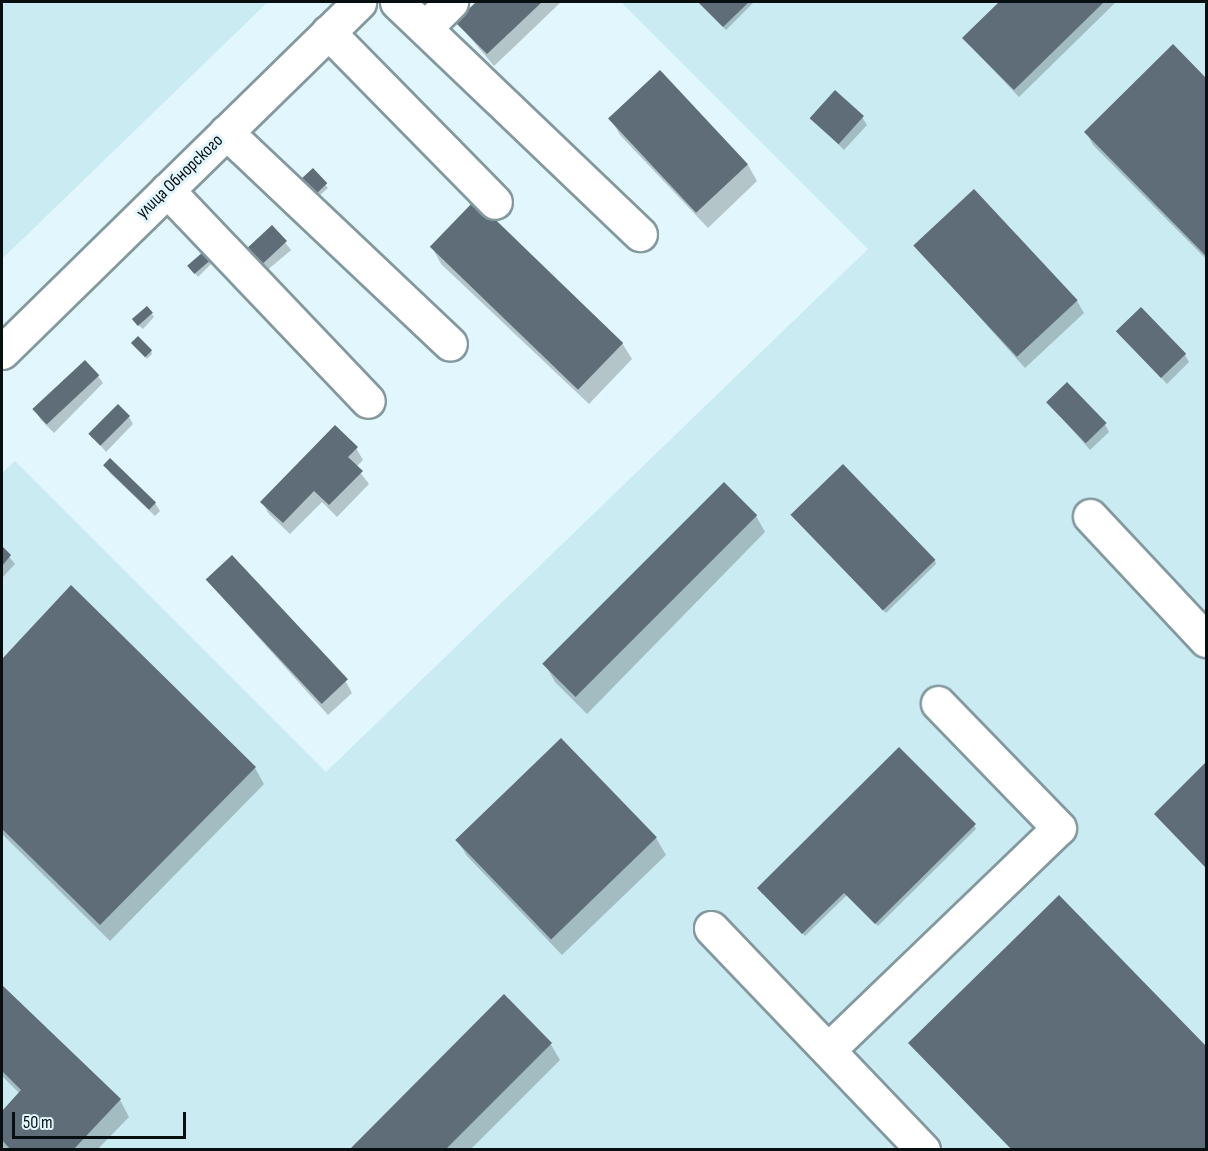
<!DOCTYPE html>
<html>
<head>
<meta charset="utf-8">
<style>
  body { margin:0 }
  #map { position:relative; width:1208px; height:1151px; overflow:hidden; background:#e1f7fd; font-family:"Sofia Sans Condensed",sans-serif }
  div>[style] { position:absolute }
  [style*='--x'] { left:calc(var(--x)*1px); top:calc(var(--y)*1px); width:calc(var(--w)*1px); rotate:calc(var(--a)*1deg) }
  .built>* { inset:0; background:#cbebf2 }
  .shadow>* { inset:0; background:#0003; transform-origin:0 0 }
  .building>* { inset:0; background:#5f6d78; transform-origin:0 0 }
  .roads { filter:drop-shadow(2px 0 #84999e) drop-shadow(-2px 0 #84999e) drop-shadow(0 2px #84999e) drop-shadow(0 -2px #84999e) }
  .minor>* { height:33px; margin:-16.5px; padding:0 16.5px; transform-origin:16.5px; border-radius:16.5px; background:#fff }
  span { translate:-50% -50%; white-space:nowrap; text-align:center; line-height:1.15; -webkit-text-stroke:6px #e1f7fd; paint-order:stroke }
  .street-label { font-size:18px; color:#080f11 }
  .frame { position:absolute; inset:0; border:3px solid #080f11; pointer-events:none }
  .scale { position:absolute; left:12px; top:1112px; width:174px; height:27px; box-sizing:border-box; border:3px solid #080f11; border-top:0; padding-left:8px; font-size:18px; line-height:21px; white-space:nowrap; color:#080f11; -webkit-text-stroke:4px #e1f7fd; paint-order:stroke }
</style>
</head>
<body>
<div id="map">
  <div class="built">
    <div style="clip-path:polygon(2px 2px,268px 2px,2px 259px)"></div>
    <div style="clip-path:polygon(621px 2px,1206px 2px,1206px 1149px,2px 1149px,2px 473px,15px 461px,326px 772px,868px 249px)"></div>
  </div>
  <div class="shadow">
    <div style="clip-path:polygon(478px 2px,561px 2px,494px 66px,457px 22px)"></div>
    <div style="clip-path:polygon(698px 2px,754px 2px,726px 30px)"></div>
    <div style="clip-path:polygon(1001px 2px,1116px 2px,1019px 97px,963px 38px)"></div>
    <div style="clip-path:polygon(1173px 46px,1206px 80px,1206px 259px,1093px 145px,1086px 132px)"></div>
    <div style="clip-path:polygon(862px 117px,867px 125px,844px 150px,812px 118px)"></div>
    <div style="clip-path:polygon(611px 119px,748px 165px,757px 181px,708px 228px,620px 135px)"></div>
    <div style="clip-path:polygon(313px 170px,328px 188px,318px 197px,305px 183px)"></div>
    <div style="left:272px;top:227px;width:30px;height:30px;rotate:50deg"></div>
    <div style="clip-path:polygon(916px 246px,1077px 301px,1084px 313px,1025px 368px)"></div>
    <div style="clip-path:polygon(432px 247px,622px 343px,632px 359px,589px 404px,441px 264px)"></div>
    <div style="clip-path:polygon(209px 260px,211px 264px,198px 277px,190px 267px)"></div>
    <div style="clip-path:polygon(152px 314px,154px 317px,143px 329px,137px 324px)"></div>
    <div style="clip-path:polygon(1118px 332px,1185px 355px,1189px 362px,1167px 384px)"></div>
    <div style="clip-path:polygon(133px 343px,151px 351px,152px 354px,147px 359px)"></div>
    <div style="clip-path:polygon(98px 376px,103px 383px,54px 433px,41px 420px,36px 412px)"></div>
    <div style="clip-path:polygon(1048px 402px,1105px 424px,1109px 432px,1090px 450px)"></div>
    <div style="clip-path:polygon(129px 417px,133px 424px,106px 452px,91px 434px)"></div>
    <div style="clip-path:polygon(356px 448px,363px 460px,356px 467px,369px 484px,337px 517px,322px 502px,290px 534px,269px 514px,262px 502px)"></div>
    <div style="clip-path:polygon(110px 460px,155px 503px,160px 511px,155px 516px,110px 473px,105px 465px)"></div>
    <div style="clip-path:polygon(756px 516px,765px 532px,587px 714px,555px 682px,546px 666px)"></div>
    <div style="clip-path:polygon(793px 516px,935px 560px,936px 564px,886px 613px)"></div>
    <div style="clip-path:polygon(2px 548px,15px 564px,2px 578px)"></div>
    <div style="clip-path:polygon(207px 580px,345px 680px,352px 693px,328px 715px)"></div>
    <div style="clip-path:polygon(71px 587px,255px 768px,264px 784px,110px 941px,2px 834px,2px 661px)"></div>
    <div style="clip-path:polygon(561px 740px,656px 838px,666px 855px,562px 955px,467px 856px,457px 840px)"></div>
    <div style="clip-path:polygon(1206px 764px,1206px 868px,1156px 814px)"></div>
    <div style="clip-path:polygon(974px 825px,976px 829px,878px 926px,847px 895px,805px 936px,761px 892px)"></div>
    <div style="clip-path:polygon(1059px 897px,1206px 1048px,1206px 1150px,1013px 1150px)"></div>
    <div style="clip-path:polygon(2px 987px,120px 1100px,129px 1117px,97px 1150px,6px 1150px,2px 1146px,2px 1113px,20px 1094px,2px 1076px)"></div>
    <div style="clip-path:polygon(550px 1043px,560px 1060px,470px 1150px,351px 1150px)"></div>
  </div>
  <div class="building">
    <div style="clip-path:polygon(476px 2px,542px 2px,487px 54px,455px 22px)"></div>
    <div style="clip-path:polygon(698px 2px,749px 2px,723px 27px)"></div>
    <div style="clip-path:polygon(999px 2px,1104px 2px,1014px 90px,962px 38px)"></div>
    <div style="clip-path:polygon(1173px 44px,1206px 78px,1206px 256px,1084px 132px)"></div>
    <div style="left:660px;top:70px;width:129px;height:71px;rotate:47deg"></div>
    <div style="left:835px;top:90px;width:39px;height:38px;rotate:42deg"></div>
    <div style="left:313px;top:168px;width:21px;height:17px;rotate:47deg"></div>
    <div style="left:974px;top:189px;width:152px;height:83px;rotate:47deg"></div>
    <div style="left:475px;top:200px;width:206px;height:65px;rotate:44deg"></div>
    <div style="left:272px;top:225px;width:22px;height:33px;rotate:47deg"></div>
    <div style="left:203px;top:252px;width:11px;height:21px;rotate:49deg"></div>
    <div style="left:147px;top:306px;width:9px;height:20px;rotate:49deg"></div>
    <div style="left:1141px;top:307px;width:65px;height:35px;rotate:46deg"></div>
    <div style="left:138px;top:336px;width:20px;height:10px;rotate:45deg"></div>
    <div style="left:85px;top:360px;width:21px;height:72px;rotate:47deg"></div>
    <div style="left:1067px;top:382px;width:57px;height:29px;rotate:46deg"></div>
    <div style="left:118px;top:404px;width:17px;height:42px;rotate:45deg"></div>
    <div style="clip-path:polygon(335px 425px,358px 447px,348px 457px,363px 471px,329px 505px,314px 491px,283px 523px,260px 502px)"></div>
    <div style="left:110px;top:458px;width:64px;height:10px;rotate:44deg"></div>
    <div style="left:843px;top:464px;width:133px;height:73px;rotate:46deg"></div>
    <div style="left:724px;top:482px;width:47px;height:257px;rotate:45deg"></div>
    <div style="clip-path:polygon(2px 546px,11px 555px,2px 566px)"></div>
    <div style="left:232px;top:555px;width:170px;height:36px;rotate:47deg"></div>
    <div style="clip-path:polygon(71px 585px,256px 767px,100px 925px,2px 829px,2px 659px)"></div>
    <div style="left:561px;top:738px;width:138px;height:147px;rotate:46deg"></div>
    <div style="clip-path:polygon(899px 747px,976px 824px,875px 924px,844px 893px,802px 934px,757px 888px)"></div>
    <div style="clip-path:polygon(1206px 762px,1206px 868px,1154px 814px)"></div>
    <div style="clip-path:polygon(1059px 895px,1206px 1046px,1206px 1150px,1012px 1150px,908px 1043px)"></div>
    <div style="clip-path:polygon(2px 985px,121px 1099px,73px 1150px,11px 1150px,2px 1140px,2px 1111px,21px 1090px,2px 1071px)"></div>
    <div style="clip-path:polygon(504px 994px,552px 1043px,445px 1150px,349px 1150px)"></div>
  </div>
  <div class="roads">
    <div class="minor">
      <div style="--x:397;--y:2;--w:336;--a:43.7"></div>
      <div style="--x:425;--y:28;--w:37;--a:-45"></div>
      <div style="--x:328;--y:32;--w:238;--a:45.5"></div>
      <div style="--x:226;--y:132;--w:308;--a:43.4"></div>
      <div style="--x:167;--y:190;--w:291;--a:46.4"></div>
      <div style="--x:2;--y:352;--w:500;--a:-44.4"></div>
      <div style="--x:1090;--y:516;--w:170;--a:46.9"></div>
      <div style="--x:711;--y:928;--w:307;--a:46.3"></div>
      <div style="--x:828;--y:1050;--w:320;--a:-43.9"></div>
      <div style="--x:1059;--y:828;--w:174;--a:-134.1"></div>
    </div>
  </div>
  <div class="street-label">
    <span style="left:180px;top:177px;rotate:-44deg">улица Обнорского</span>
  </div>
  <div class="frame"></div>
  <div class="scale">50 m</div>
</div>
</body>
</html>
